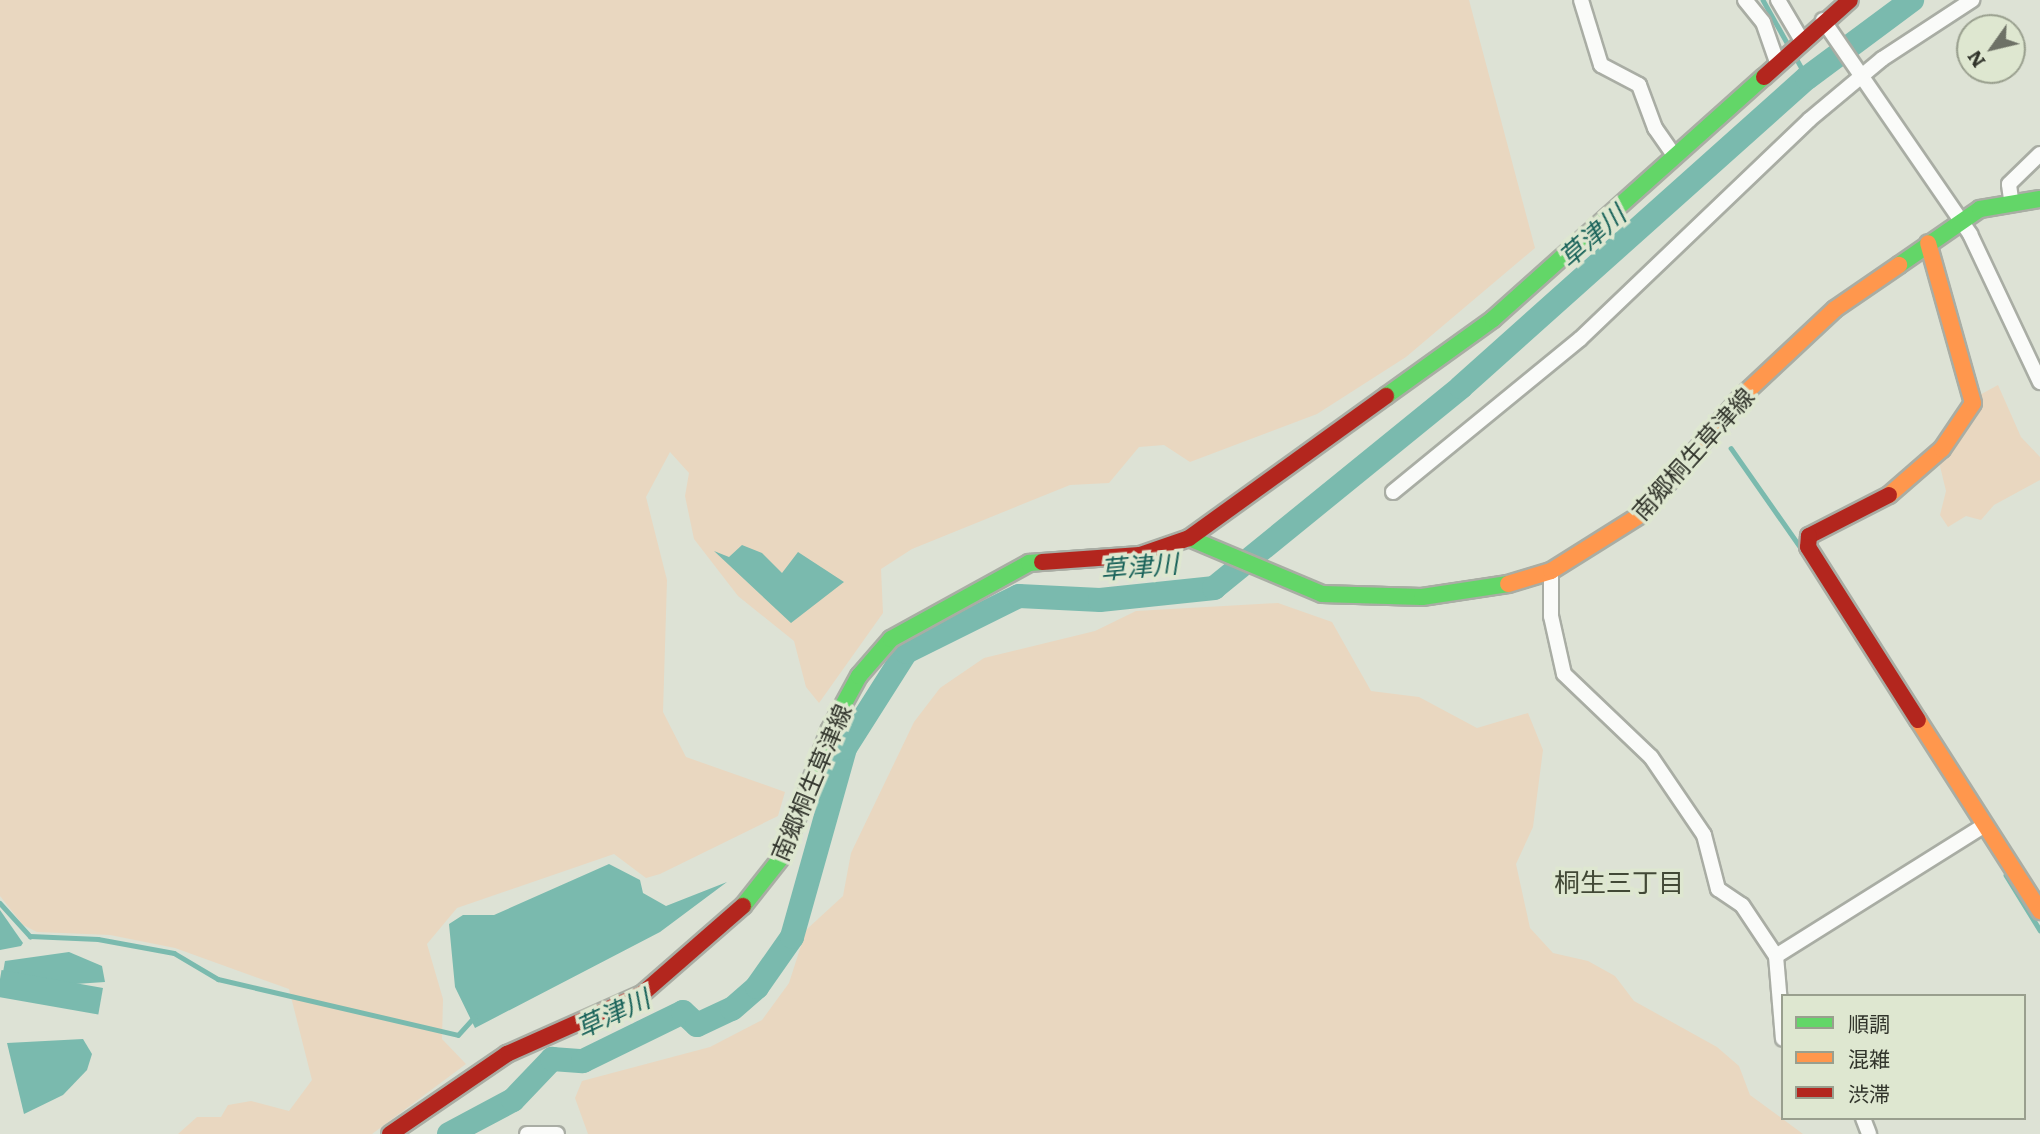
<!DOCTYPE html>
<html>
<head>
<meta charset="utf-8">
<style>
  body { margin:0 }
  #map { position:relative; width:2040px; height:1134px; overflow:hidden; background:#dde2d5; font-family:Literata,"Noto Sans JP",serif }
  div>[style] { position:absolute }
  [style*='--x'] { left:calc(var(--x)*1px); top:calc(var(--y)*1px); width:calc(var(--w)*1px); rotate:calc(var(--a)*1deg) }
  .green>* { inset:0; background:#e9d7c0 }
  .water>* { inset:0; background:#7abaae; transform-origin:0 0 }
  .stream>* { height:4.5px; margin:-2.25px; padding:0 2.25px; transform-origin:2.25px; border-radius:2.25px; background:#7abaae }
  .river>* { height:24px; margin:-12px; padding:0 12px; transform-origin:12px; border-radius:12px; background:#7abaae }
  .roads { filter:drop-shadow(2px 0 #a9ada4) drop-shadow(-2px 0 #a9ada4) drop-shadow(0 2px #a9ada4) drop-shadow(0 -2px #a9ada4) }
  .street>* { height:14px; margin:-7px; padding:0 7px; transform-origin:7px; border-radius:7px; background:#fafbf9 }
  .fast>* { height:16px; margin:-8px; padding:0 8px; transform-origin:8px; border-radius:8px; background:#63d668 }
  .slow>* { height:16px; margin:-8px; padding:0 8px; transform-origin:8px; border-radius:8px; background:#ff974d }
  .jam>* { height:16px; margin:-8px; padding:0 8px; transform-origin:8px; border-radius:8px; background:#b3261e }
  span { translate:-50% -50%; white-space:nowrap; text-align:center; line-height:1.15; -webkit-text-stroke:7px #dee7d0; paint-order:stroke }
  .street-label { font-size:24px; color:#31342b }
  .water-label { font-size:26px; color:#186259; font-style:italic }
  .neighbourhood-label { font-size:26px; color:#424936 }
  .legend { position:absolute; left:1781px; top:994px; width:245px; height:126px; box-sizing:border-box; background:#dee7d0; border:2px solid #999f8e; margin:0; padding:9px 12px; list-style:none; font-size:21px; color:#31342b }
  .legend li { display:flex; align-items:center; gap:14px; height:35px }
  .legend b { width:35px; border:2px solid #999f8e }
  .north { position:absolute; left:1956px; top:14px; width:70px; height:70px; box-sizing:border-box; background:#dee7d0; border:2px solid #999f8e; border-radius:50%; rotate:236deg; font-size:19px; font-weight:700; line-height:28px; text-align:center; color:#31342b }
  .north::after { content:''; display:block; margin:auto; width:24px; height:32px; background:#6d7166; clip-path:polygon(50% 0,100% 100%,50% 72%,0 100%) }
</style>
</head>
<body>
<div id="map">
  <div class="green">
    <div style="clip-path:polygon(0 0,1469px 0,1535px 248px,1406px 357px,1317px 414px,1190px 462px,1164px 445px,1139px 447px,1109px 483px,1070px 485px,912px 549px,881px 569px,883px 613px,819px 703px,806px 687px,794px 641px,738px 596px,694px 539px,685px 496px,689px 473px,670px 452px,646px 497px,667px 580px,663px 712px,686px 757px,785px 792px,778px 816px,660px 874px,646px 878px,614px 854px,457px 908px,427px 944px,443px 999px,442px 1039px,466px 1064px,372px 1134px,178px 1134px,197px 1117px,221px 1117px,228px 1105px,251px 1101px,289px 1111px,312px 1080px,289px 989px,175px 948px,110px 935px,37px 932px,23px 925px,0 896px)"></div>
    <div style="clip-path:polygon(1998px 385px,2021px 437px,2040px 457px,2040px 480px,1994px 505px,1981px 520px,1966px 516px,1948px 527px,1940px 515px,1946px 491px,1938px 458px,1976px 397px)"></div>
    <div style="clip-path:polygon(1278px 603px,1332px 622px,1371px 691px,1419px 697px,1477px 728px,1528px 713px,1543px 750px,1533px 827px,1516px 864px,1530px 928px,1553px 953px,1588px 961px,1615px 976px,1634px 1001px,1717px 1047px,1739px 1066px,1750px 1095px,1803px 1134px,588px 1134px,575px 1098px,582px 1081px,710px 1047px,762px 1020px,789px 983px,806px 930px,843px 896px,851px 853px,914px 722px,940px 688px,984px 658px,1095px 631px,1136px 611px)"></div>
  </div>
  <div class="water">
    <div style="clip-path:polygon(742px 545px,762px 553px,782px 573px,798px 552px,844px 582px,791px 623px,714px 551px,729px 557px)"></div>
    <div style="clip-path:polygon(609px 864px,640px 880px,643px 893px,666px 906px,727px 882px,660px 932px,475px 1028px,455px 987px,449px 924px,463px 915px,494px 915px)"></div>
    <div style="clip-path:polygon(0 910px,23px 943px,21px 946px,0 950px)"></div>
    <div style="clip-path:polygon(69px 952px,102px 966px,105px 982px,0 989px,5px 961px)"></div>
    <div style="left:103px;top:988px;width:27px;height:103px;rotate:100deg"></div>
    <div style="clip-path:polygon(83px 1039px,92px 1054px,87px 1070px,63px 1095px,24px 1114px,7px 1043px)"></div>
  </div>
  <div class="stream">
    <div style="--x:1763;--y:0;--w:55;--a:60.6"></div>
    <div style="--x:1795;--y:56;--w:25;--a:61"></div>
    <div style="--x:1731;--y:448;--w:122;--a:55"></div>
    <div style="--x:2006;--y:875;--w:65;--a:58.3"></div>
    <div style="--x:0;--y:903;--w:45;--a:47.7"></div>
    <div style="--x:30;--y:936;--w:68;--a:2.5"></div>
    <div style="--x:98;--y:939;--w:77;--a:10.4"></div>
    <div style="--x:174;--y:953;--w:51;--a:30.6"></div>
    <div style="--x:218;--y:979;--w:246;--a:13.1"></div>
    <div style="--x:458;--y:1035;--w:25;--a:-48"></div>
  </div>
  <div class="river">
    <div style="--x:449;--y:1134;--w:72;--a:-28"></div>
    <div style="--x:513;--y:1100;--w:57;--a:-46.4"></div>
    <div style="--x:552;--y:1059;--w:31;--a:4"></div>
    <div style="--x:583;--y:1061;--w:111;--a:-26.1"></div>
    <div style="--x:683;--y:1012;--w:19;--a:43"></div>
    <div style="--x:697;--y:1025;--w:38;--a:-25"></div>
    <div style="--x:732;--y:1009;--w:33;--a:-41"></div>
    <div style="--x:757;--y:987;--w:61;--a:-55"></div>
    <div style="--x:792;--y:937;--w:196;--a:-74.3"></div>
    <div style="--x:845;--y:748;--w:114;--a:-57.6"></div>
    <div style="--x:906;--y:652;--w:126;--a:-26.4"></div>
    <div style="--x:1019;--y:596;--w:81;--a:2.8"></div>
    <div style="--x:1100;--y:600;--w:115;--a:-6"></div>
    <div style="--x:1214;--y:588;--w:318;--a:-39.1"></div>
    <div style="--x:1461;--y:387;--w:464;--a:-41.8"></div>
    <div style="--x:1807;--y:78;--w:131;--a:-36.6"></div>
  </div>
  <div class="roads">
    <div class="street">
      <div style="--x:1581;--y:0;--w:68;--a:72.9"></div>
      <div style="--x:1601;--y:65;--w:43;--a:27.8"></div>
      <div style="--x:1639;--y:85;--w:46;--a:69.6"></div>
      <div style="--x:1655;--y:128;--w:35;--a:55"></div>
      <div style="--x:1745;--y:0;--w:28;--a:51"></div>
      <div style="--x:1763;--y:22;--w:42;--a:70.7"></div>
      <div style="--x:1778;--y:0;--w:45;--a:59.5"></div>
      <div style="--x:1823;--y:20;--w:260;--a:55.5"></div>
      <div style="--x:1970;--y:234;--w:164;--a:64.7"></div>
      <div style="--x:2011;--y:199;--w:15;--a:-98"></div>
      <div style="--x:2009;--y:184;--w:43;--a:-44.1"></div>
      <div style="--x:1393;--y:492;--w:242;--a:-39.3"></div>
      <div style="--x:1580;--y:339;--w:317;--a:-43.7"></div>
      <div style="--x:1809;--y:120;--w:95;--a:-39.9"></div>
      <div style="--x:1882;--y:59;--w:108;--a:-33.2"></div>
      <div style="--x:1551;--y:571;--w:45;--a:90"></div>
      <div style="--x:1551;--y:616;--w:59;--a:77.4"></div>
      <div style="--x:1564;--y:674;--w:120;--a:43.7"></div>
      <div style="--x:1651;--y:757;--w:94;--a:55.8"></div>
      <div style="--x:1704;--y:835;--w:56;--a:75.5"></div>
      <div style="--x:1718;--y:889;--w:29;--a:34"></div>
      <div style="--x:1742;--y:905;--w:61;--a:56.3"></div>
      <div style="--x:1776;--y:956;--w:83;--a:85.2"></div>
      <div style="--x:1776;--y:956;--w:247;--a:-32.1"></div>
      <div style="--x:1863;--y:1118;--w:17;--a:69"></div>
      <div style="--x:527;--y:1134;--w:30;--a:0"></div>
    </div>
    <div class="fast">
      <div style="--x:1899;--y:265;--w:98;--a:-34.7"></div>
      <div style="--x:1980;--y:209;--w:61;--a:-9.5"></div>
      <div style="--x:1386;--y:396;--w:132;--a:-35.7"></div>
      <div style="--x:1493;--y:319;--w:363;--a:-41.8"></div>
      <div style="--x:1189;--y:538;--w:144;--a:22.8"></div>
      <div style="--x:1322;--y:594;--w:100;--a:1.7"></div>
      <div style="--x:1422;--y:597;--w:87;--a:-8.6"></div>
      <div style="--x:743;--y:906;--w:66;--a:-51.7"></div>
      <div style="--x:784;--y:854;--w:131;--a:-69.9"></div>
      <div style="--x:829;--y:731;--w:63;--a:-61.4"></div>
      <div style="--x:859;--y:676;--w:49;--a:-49.1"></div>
      <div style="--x:891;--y:639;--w:158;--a:-28.8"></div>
      <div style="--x:1029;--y:563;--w:13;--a:-4"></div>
    </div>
    <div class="slow">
      <div style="--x:1889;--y:495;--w:70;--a:-41"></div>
      <div style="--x:1942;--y:449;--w:55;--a:-56"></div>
      <div style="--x:1973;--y:403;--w:166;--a:-105.7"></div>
      <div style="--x:1508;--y:584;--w:45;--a:-16.8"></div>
      <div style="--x:1551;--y:571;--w:107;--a:-32.1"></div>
      <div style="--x:1642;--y:514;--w:152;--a:-49.8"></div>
      <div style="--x:1740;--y:398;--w:130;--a:-43.1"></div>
      <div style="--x:1835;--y:309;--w:78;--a:-34.5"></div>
      <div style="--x:1918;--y:720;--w:227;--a:57.4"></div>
    </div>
    <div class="jam">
      <div style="--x:1764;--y:77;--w:115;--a:-41.8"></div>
      <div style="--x:1889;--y:495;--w:90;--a:152.9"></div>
      <div style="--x:1809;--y:536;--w:11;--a:95"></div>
      <div style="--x:1808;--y:547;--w:205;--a:57.6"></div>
      <div style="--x:1042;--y:562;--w:98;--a:-4.1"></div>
      <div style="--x:1140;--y:555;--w:52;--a:-19.1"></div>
      <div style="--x:1189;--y:538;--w:243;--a:-35.8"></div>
      <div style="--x:390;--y:1134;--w:142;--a:-34.4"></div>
      <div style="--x:507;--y:1054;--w:148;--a:-24"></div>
      <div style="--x:642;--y:994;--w:134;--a:-41.1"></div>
    </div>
  </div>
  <div class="street-label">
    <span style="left:1692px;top:453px;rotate:-48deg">南郷桐生草津線</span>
    <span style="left:810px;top:782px;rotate:-67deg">南郷桐生草津線</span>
  </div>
  <div class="water-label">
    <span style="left:1591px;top:235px;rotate:-41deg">草津川</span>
    <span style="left:1139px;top:565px;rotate:-5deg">草津川</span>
    <span style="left:612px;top:1012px;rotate:-25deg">草津川</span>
  </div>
  <div class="neighbourhood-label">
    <span style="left:1619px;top:881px">桐生三丁目</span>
  </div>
  <ul class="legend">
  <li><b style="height:9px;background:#63d668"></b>順調</li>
  <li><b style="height:9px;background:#ff974d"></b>混雑</li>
  <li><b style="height:9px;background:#b3261e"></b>渋滞</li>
  </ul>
  <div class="north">N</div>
</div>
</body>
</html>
